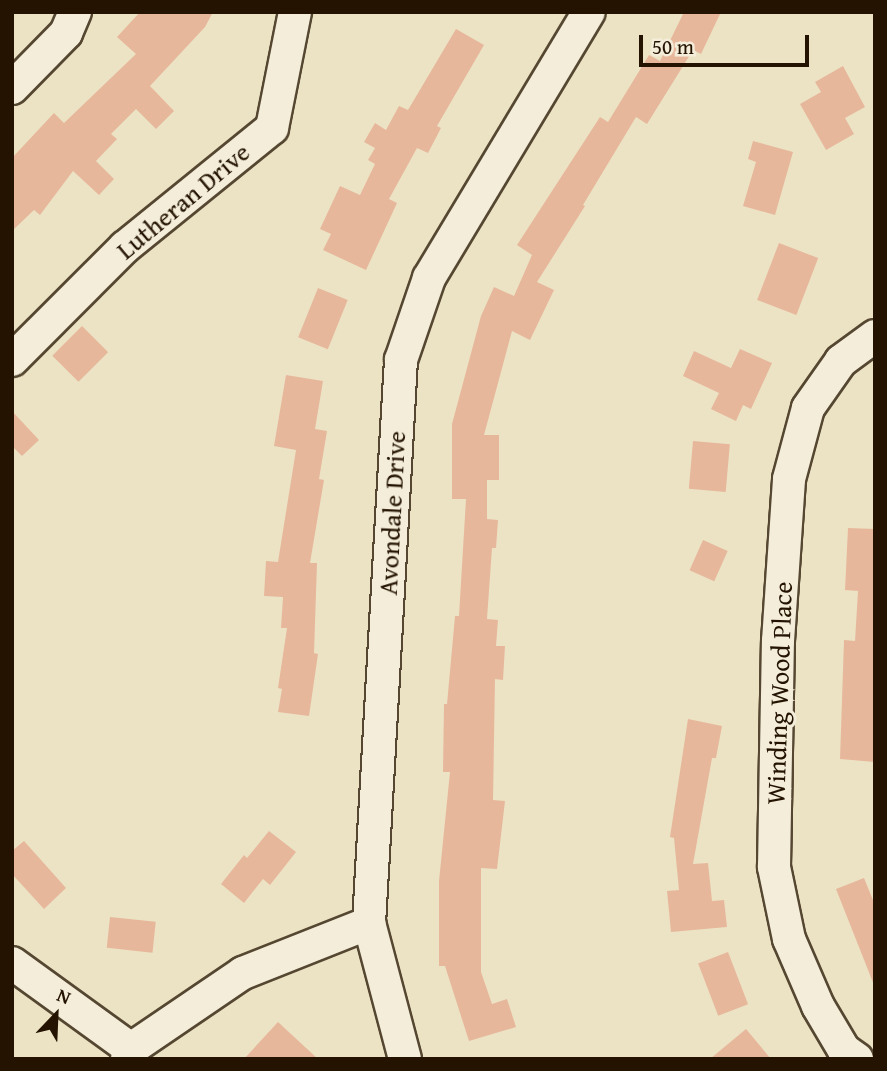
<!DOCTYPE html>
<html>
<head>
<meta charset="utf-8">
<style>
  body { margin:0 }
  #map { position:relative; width:887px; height:1071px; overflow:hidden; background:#ece3c4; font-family:"Gentium Book Plus",serif }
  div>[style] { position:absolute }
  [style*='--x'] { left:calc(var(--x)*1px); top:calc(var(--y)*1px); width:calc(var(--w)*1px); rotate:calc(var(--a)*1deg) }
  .building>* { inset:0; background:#e7b79c; transform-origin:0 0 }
  .roads { filter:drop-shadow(2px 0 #554731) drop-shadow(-2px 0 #554731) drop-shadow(0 2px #554731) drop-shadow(0 -2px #554731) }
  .minor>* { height:32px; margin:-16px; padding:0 16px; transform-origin:16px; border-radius:16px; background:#f3edd9 }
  span { translate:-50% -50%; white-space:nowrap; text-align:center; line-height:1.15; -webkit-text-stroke:6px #f3edd9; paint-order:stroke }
  .street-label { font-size:26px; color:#231300 }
  .frame { position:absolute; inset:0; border:14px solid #231300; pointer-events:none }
  .north { position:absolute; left:21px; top:980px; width:70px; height:70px; -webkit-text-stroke:5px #f3edd9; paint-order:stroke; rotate:23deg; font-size:19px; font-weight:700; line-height:28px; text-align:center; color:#231300 }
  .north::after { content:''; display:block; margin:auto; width:24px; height:32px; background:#231300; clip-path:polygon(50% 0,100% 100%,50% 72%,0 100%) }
  .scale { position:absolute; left:639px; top:35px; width:170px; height:32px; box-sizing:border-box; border:4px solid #231300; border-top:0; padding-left:9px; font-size:21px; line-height:24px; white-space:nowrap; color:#231300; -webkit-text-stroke:5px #f3edd9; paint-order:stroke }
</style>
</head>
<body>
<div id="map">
  <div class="building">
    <div style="clip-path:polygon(140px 12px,213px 12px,205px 27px,150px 86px,174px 111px,156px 129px,136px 109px,111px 134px,117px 139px,96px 161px,114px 179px,99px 195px,73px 171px,40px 215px,34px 210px,12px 231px,12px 158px,54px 113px,64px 123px,136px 54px,117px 37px)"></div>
    <div style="clip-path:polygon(684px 12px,721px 12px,701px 54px,693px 50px,647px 124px,636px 117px,583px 205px,585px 206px,537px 282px,554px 290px,530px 340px,512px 331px,484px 435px,499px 435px,499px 480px,487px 480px,487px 519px,498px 520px,496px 548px,492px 548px,487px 619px,498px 620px,496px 646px,505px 646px,503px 680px,495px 679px,493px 800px,505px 801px,497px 869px,481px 868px,481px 972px,492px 1004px,507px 999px,516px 1027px,469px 1041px,445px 966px,439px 966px,439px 881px,450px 772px,443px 772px,444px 704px,447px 704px,455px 616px,459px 616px,466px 499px,452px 499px,452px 424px,481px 316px,494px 287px,514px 296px,532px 255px,517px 245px,600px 117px,608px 122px,649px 55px,660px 61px)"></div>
    <div style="clip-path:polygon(456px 29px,484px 45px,437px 126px,441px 128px,428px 153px,417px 148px,389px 199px,397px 203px,366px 270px,323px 250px,331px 234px,320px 229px,340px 186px,360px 195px,375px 164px,368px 160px,375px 148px,364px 142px,375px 123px,386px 130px,399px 106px,408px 110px)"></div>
    <div style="clip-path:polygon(843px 66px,865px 107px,845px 118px,854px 134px,826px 150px,800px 104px,821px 92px,815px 82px)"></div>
    <div style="clip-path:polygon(753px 141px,793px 152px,775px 215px,743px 206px,756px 162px,748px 159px)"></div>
    <div style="left:779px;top:243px;width:42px;height:61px;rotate:21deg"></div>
    <div style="left:318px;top:288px;width:32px;height:53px;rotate:22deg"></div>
    <div style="left:82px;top:326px;width:37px;height:42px;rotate:45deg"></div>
    <div style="clip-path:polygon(740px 349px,772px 363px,751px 409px,743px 405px,736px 421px,711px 409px,719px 393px,683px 376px,694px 351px,731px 368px)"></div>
    <div style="clip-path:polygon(286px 375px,323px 381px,315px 429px,327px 431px,319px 479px,324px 480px,310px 563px,317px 563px,314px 653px,318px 654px,309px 716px,278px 712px,282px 689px,278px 688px,287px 628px,281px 628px,283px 597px,264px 596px,266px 561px,278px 562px,296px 450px,274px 446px)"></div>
    <div style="clip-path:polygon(12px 411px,39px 440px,22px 456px,12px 446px)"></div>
    <div style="left:693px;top:441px;width:37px;height:48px;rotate:5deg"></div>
    <div style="clip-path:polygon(848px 528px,875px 529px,875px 762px,840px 759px,844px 640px,855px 641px,858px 591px,845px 590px)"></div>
    <div style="left:703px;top:540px;width:27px;height:33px;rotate:24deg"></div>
    <div style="clip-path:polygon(688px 719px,722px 726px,716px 758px,712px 758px,693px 864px,708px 863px,712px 901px,724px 900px,727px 927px,671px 932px,667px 891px,679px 890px,674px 838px,670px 837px)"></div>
    <div style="clip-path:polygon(269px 831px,296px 852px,270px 885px,263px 879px,244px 903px,221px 884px,244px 855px,247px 858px)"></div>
    <div style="clip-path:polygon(24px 841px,66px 888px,44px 909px,12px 874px,12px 851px)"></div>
    <div style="clip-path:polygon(864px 878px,875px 905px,874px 985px,836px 889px)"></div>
    <div style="left:110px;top:917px;width:46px;height:31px;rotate:6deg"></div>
    <div style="left:728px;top:952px;width:56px;height:32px;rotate:69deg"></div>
    <div style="clip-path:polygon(278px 1022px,318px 1059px,244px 1059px)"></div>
    <div style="clip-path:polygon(746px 1029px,771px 1059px,710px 1059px)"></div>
  </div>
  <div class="roads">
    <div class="minor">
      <div style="--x:12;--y:88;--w:77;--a:-45.5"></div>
      <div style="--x:66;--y:33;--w:23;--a:-67"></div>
      <div style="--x:12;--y:360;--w:160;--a:-45"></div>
      <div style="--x:125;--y:247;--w:189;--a:-39"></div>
      <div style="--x:272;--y:128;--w:118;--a:-78.8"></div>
      <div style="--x:12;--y:963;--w:147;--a:35.9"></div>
      <div style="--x:127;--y:1059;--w:11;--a:-68"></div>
      <div style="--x:131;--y:1049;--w:135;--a:-34.2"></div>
      <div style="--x:243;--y:973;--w:136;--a:-21.6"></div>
      <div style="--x:405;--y:1059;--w:141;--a:-104.8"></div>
      <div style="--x:369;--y:923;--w:564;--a:-86.75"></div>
      <div style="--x:401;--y:360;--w:87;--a:-71.1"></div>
      <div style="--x:429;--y:278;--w:310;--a:-59"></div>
      <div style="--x:857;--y:1059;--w:16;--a:-145"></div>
      <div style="--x:844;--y:1050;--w:51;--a:-120.6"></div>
      <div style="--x:818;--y:1006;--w:73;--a:-113.4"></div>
      <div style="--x:789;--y:939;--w:74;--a:-101.8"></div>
      <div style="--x:774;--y:867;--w:226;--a:-89"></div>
      <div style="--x:778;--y:641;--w:162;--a:-86.1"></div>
      <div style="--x:789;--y:479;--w:73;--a:-75"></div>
      <div style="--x:808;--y:408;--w:57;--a:-54.9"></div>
      <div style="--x:841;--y:361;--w:42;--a:-36.3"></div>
    </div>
  </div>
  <div class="street-label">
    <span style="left:183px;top:201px;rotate:-40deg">Lutheran Drive</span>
    <span style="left:392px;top:513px;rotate:-87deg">Avondale Drive</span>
    <span style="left:779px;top:693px;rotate:-88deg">Winding Wood Place</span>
  </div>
  <div class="frame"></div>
  <div class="north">N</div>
  <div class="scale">50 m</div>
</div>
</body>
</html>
